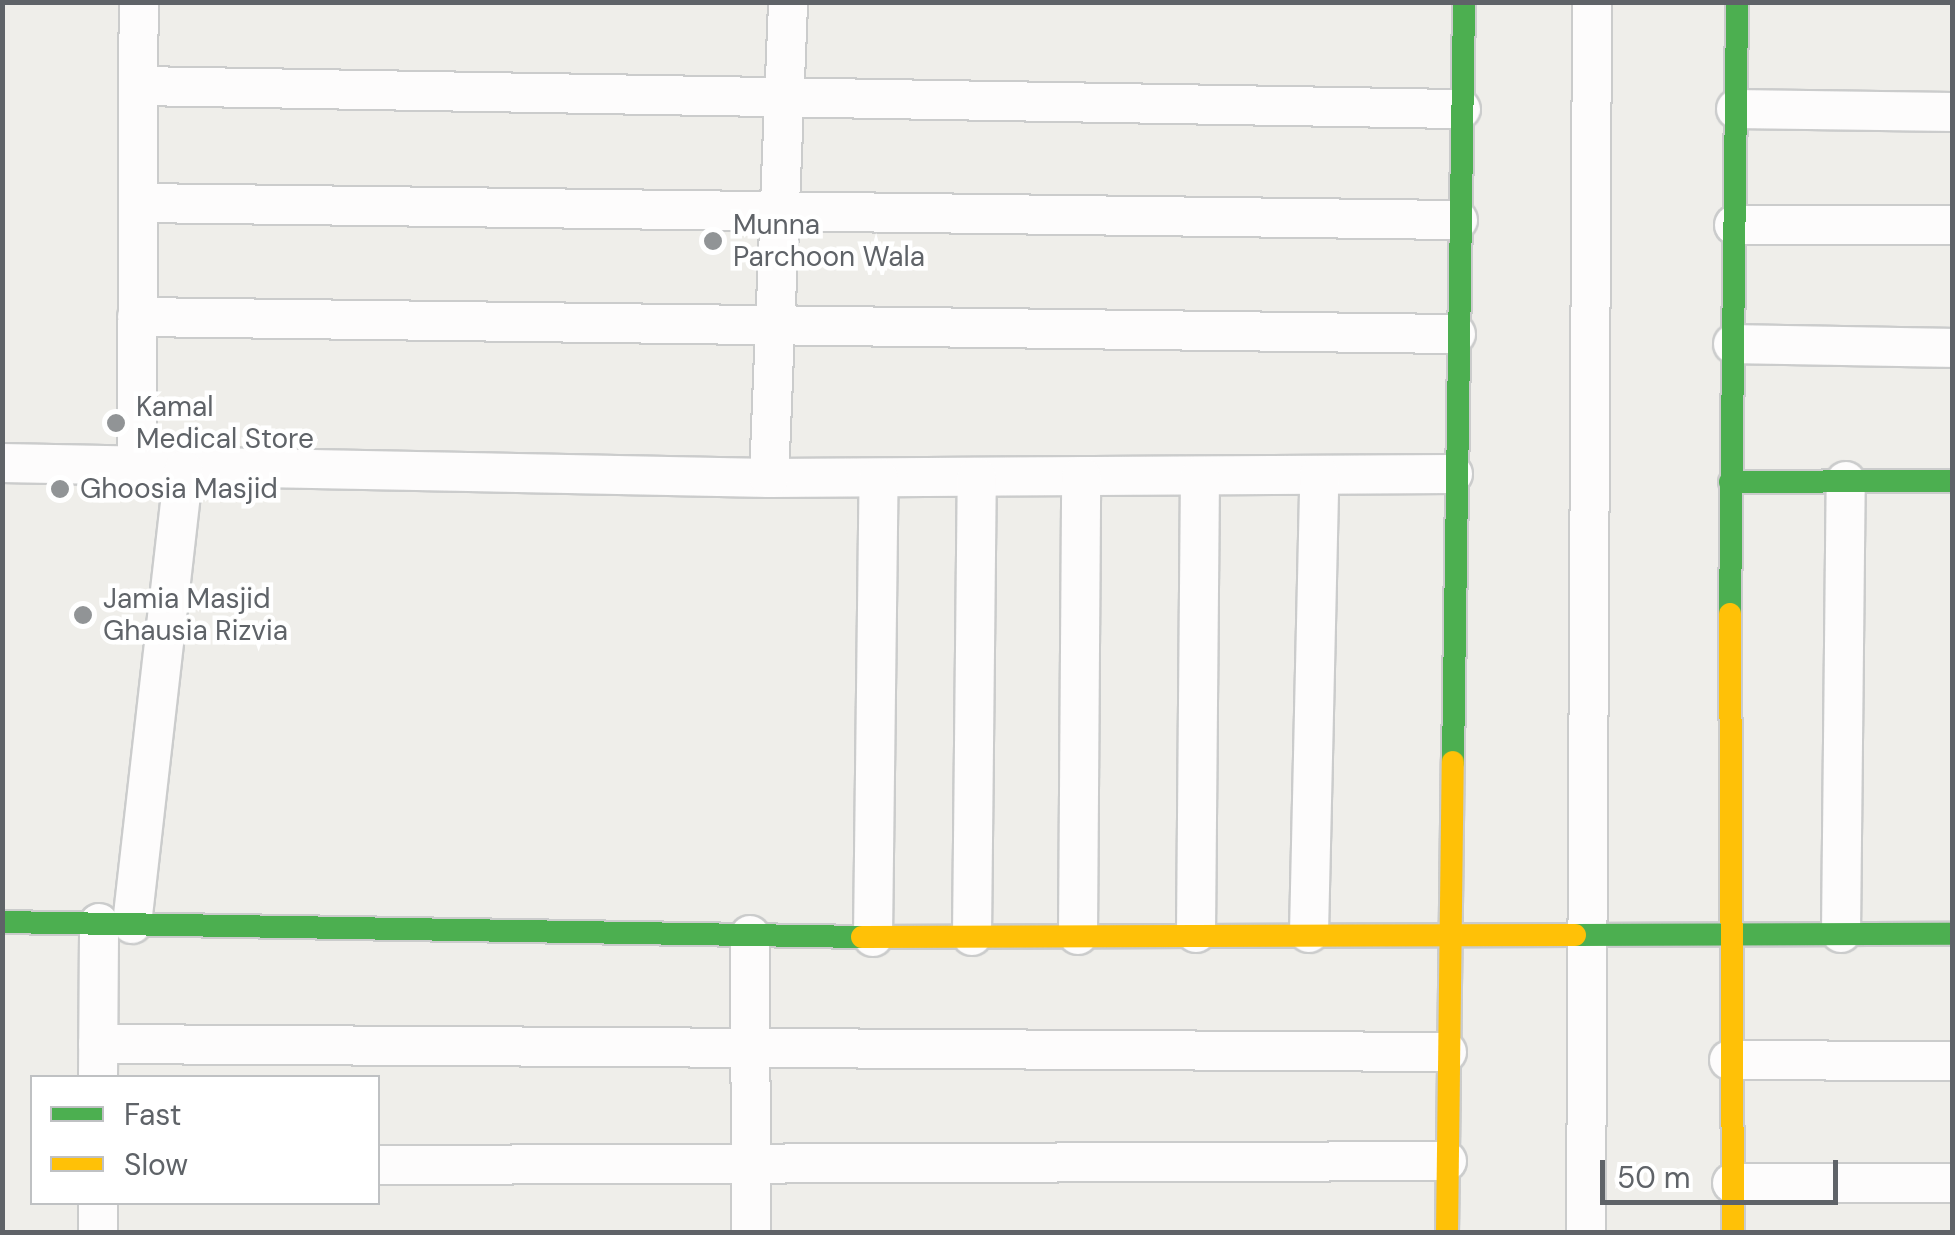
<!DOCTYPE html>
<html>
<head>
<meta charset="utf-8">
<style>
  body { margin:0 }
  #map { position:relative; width:1955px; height:1235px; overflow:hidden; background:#efeeea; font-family:"DM Sans",sans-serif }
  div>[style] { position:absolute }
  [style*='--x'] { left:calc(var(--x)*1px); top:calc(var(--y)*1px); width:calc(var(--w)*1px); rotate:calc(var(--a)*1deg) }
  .roads { filter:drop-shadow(2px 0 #cbcccc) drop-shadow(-2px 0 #cbcccc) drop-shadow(0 2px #cbcccc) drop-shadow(0 -2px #cbcccc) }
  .street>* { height:38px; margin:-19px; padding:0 19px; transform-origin:19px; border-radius:19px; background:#fdfcfc }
  .fast>* { height:22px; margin:-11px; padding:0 11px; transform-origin:11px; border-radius:11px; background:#4caf50 }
  .slow>* { height:22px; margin:-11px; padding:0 11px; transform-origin:11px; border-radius:11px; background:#ffc107 }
  .dots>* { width:28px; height:28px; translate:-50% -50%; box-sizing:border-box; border:5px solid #fff; border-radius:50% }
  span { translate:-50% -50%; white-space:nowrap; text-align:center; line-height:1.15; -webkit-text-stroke:9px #fff; paint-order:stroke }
  .poi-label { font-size:28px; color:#5f6368 }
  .left { translate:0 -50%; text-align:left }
  .frame { position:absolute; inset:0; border:5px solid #5f6368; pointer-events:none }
  .legend { position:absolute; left:30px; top:1075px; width:350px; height:130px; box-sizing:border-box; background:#fff; border:2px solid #bfc1c3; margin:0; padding:12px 18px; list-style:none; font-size:30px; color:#5f6368 }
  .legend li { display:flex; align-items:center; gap:20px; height:50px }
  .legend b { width:50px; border:2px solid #bfc1c3 }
  .scale { position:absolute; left:1600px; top:1160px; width:238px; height:45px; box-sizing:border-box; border:5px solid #5f6368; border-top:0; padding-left:12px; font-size:30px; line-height:35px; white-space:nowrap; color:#5f6368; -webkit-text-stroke:8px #fff; paint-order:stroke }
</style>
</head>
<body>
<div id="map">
  <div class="roads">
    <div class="street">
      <div style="--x:138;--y:86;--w:1323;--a:1"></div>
      <div style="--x:1736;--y:109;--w:216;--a:0.8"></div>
      <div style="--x:138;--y:203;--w:1320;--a:0.74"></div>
      <div style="--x:1734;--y:225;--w:218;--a:0"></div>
      <div style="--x:137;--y:317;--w:1319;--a:0.74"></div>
      <div style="--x:1733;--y:344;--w:219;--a:1"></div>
      <div style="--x:2;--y:463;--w:767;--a:1.12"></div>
      <div style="--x:769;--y:478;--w:684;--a:-0.34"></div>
      <div style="--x:137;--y:469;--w:467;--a:-89.8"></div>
      <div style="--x:769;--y:478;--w:476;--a:-87.7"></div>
      <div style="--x:132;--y:924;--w:457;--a:-83.5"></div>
      <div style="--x:1196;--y:933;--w:457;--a:-89.5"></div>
      <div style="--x:1309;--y:933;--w:458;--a:-88.7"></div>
      <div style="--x:1841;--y:933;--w:452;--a:-89.4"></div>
      <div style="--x:750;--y:935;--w:297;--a:89.8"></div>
      <div style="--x:1078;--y:935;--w:459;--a:-89.6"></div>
      <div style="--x:972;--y:936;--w:459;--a:-89.4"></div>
      <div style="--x:873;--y:937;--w:459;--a:-89.3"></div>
      <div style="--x:98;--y:1044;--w:1349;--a:0.34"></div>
      <div style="--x:1729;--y:1060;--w:223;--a:0.3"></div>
      <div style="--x:98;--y:1078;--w:155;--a:-89.6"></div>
      <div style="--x:378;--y:1165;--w:1069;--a:-0.21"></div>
      <div style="--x:1732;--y:1183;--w:220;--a:0"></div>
      <div style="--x:98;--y:1232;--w:30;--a:-90"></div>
      <div style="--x:1586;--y:1232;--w:1230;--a:-89.72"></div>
    </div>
    <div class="fast">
      <div style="--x:1730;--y:482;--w:222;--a:-0.3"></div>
      <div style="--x:1730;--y:614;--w:612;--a:-89.34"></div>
      <div style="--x:1453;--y:762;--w:760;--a:-89.17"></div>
      <div style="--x:2;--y:922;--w:860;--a:1"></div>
      <div style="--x:1575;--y:935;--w:377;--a:-0.2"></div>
    </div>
    <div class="slow">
      <div style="--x:1730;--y:614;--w:618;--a:89.72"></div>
      <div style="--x:862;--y:937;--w:713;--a:-0.16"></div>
      <div style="--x:1447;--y:1232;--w:470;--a:-89.3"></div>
    </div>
  </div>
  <div class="dots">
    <div style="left:713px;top:241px;background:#919496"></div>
    <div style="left:116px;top:423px;background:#919496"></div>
    <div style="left:60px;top:489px;background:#919496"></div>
    <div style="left:83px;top:615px;background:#919496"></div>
  </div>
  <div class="poi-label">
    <span class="left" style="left:733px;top:241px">Munna<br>Parchoon Wala</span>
    <span class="left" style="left:136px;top:423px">Kamal<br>Medical Store</span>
    <span class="left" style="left:80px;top:489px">Ghoosia Masjid</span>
    <span class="left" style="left:103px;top:615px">Jamia Masjid<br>Ghausia Rizvia</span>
  </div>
  <div class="frame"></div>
  <ul class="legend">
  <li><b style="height:12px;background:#4caf50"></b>Fast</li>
  <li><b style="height:12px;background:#ffc107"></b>Slow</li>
  </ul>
  <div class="scale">50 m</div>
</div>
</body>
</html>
